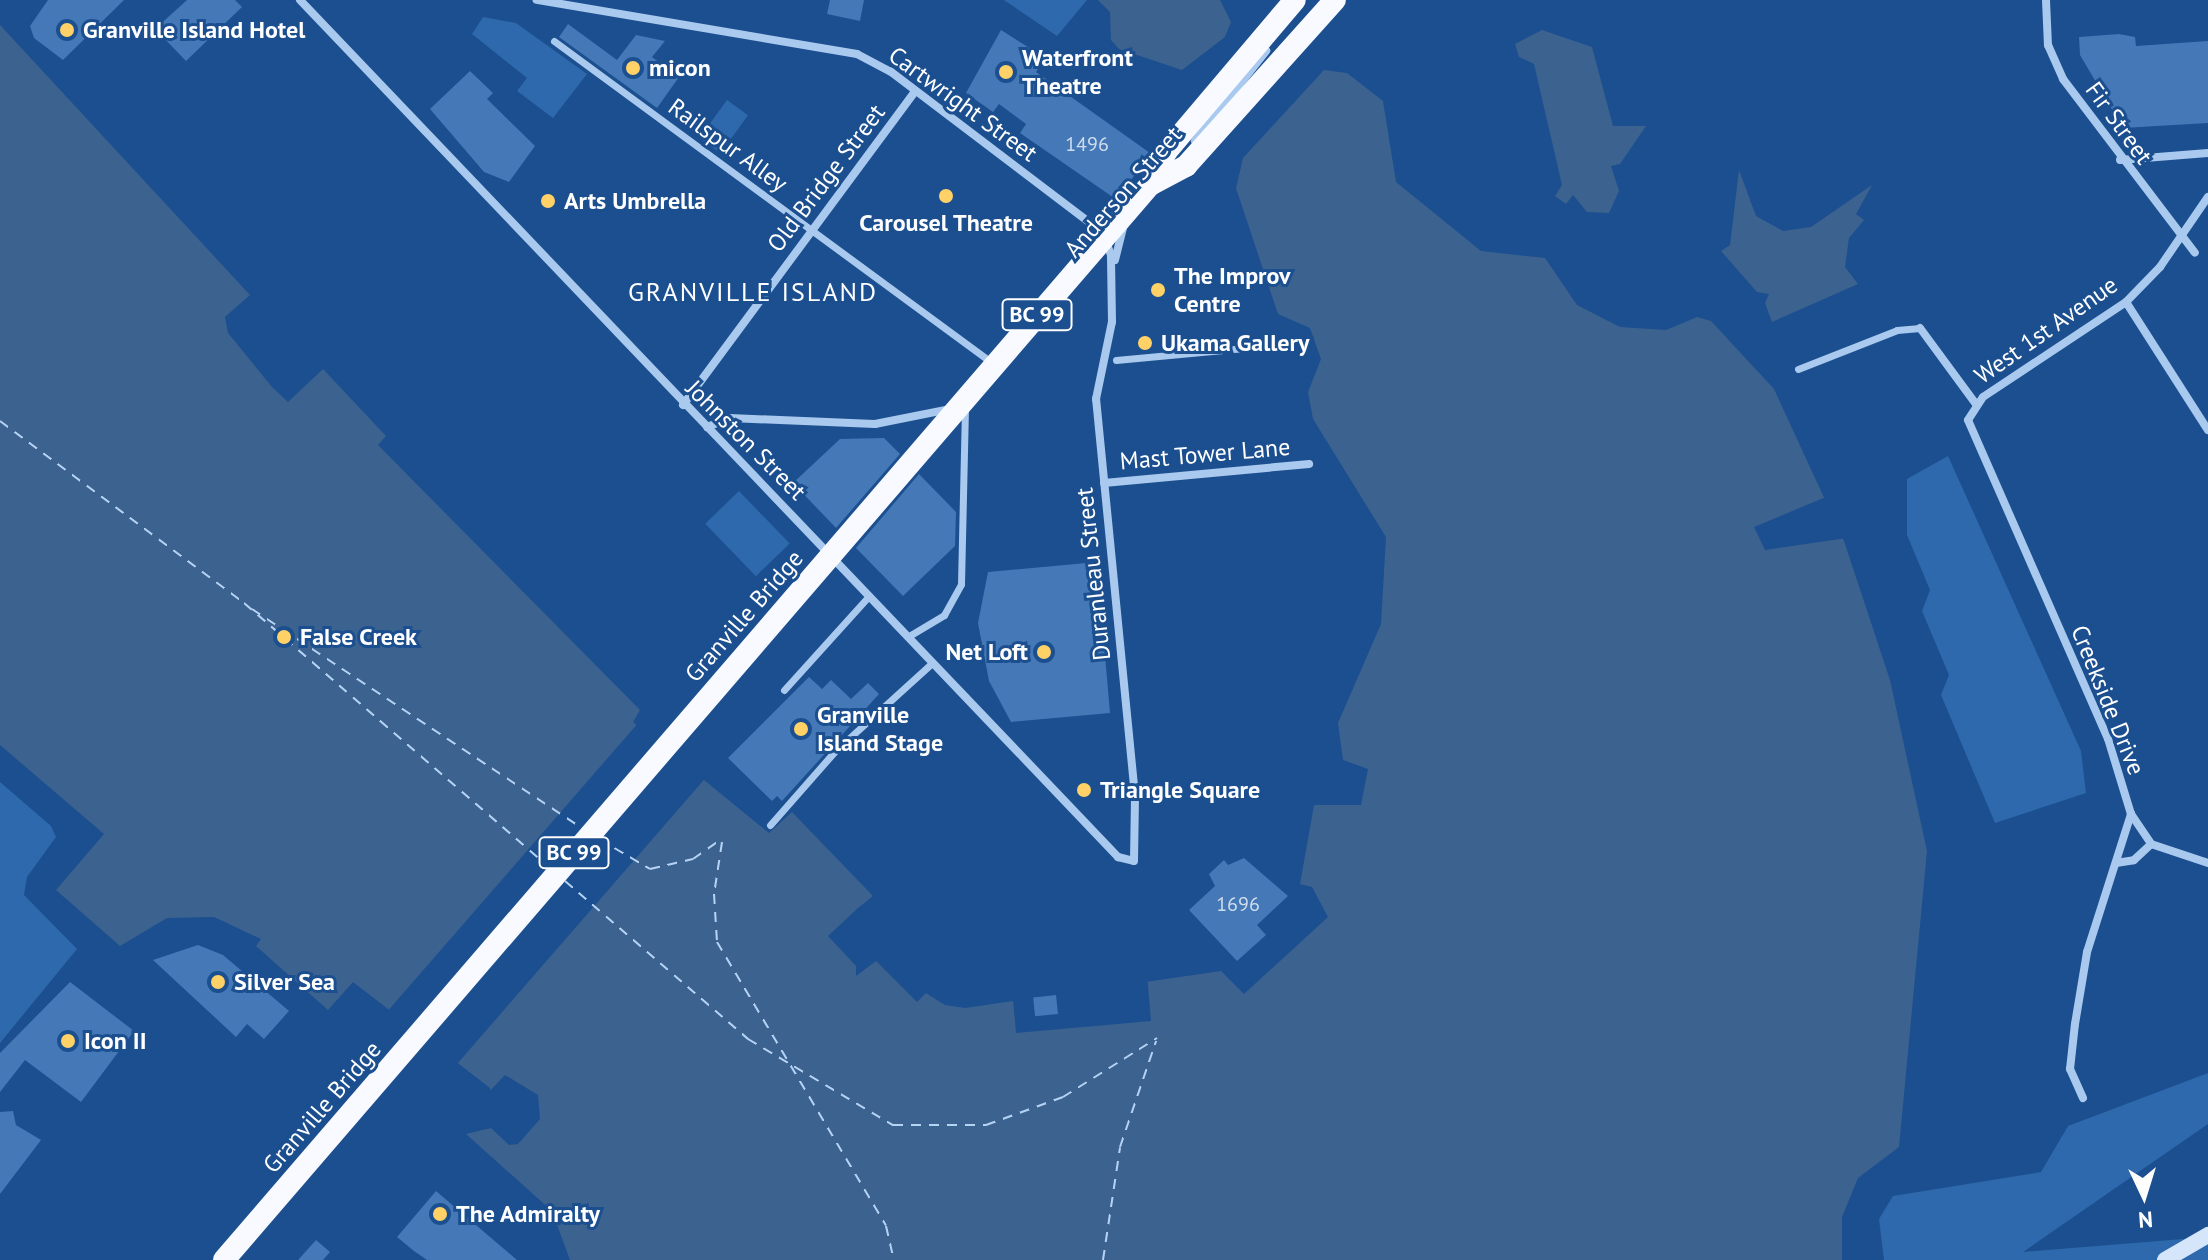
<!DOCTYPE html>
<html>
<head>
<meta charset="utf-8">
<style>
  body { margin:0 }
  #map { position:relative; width:2208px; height:1260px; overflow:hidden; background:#1b4f8f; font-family:"PT Sans",sans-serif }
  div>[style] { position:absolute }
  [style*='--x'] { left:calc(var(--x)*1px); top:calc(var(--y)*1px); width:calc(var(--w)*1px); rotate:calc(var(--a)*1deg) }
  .green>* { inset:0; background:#2e69ad; transform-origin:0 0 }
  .water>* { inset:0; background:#3c6290 }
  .pier>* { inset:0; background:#1b4f8f; transform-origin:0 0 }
  .ferry>* { height:2px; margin-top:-1px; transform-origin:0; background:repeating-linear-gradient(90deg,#b5d3f5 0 10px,transparent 0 18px) }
  .building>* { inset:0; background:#4478b7; transform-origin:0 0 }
  .pedestrian>* { height:7px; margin:-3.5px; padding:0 3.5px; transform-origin:3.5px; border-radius:3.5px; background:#a9c9ee }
  .minor>* { height:8px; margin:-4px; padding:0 4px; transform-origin:4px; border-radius:4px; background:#a9c9ee }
  .secondary>* { height:16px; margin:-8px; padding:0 8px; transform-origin:8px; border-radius:8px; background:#d6e6fa }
  .trunk>* { height:22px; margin:-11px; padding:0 11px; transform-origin:11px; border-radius:11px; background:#f8faff }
  .trunk-bridge>* { height:22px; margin:-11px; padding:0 11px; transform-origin:11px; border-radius:11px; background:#f8faff }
  .dots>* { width:22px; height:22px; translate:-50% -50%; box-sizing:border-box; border:4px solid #1b4f8f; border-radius:50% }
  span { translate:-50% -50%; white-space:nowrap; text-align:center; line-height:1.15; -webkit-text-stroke:6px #1b4f8f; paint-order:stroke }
  .number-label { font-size:20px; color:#d0dded }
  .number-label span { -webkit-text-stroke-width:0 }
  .shield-label span { padding:2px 6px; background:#1b4f8f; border:2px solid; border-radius:6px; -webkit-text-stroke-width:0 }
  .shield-label { font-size:22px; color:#fff; font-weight:700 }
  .poi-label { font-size:24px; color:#fff; font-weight:700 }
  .left { translate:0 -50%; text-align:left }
  .right { translate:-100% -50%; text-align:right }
  .street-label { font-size:24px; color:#fff }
  .neighbourhood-label { font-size:26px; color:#fff; letter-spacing:2px }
  .north { position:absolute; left:2104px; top:1156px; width:80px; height:80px; -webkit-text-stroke:6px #1b4f8f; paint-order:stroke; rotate:176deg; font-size:22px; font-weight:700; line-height:32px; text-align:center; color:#fff }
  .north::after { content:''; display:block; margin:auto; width:28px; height:36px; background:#fff; clip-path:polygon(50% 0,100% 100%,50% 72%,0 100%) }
</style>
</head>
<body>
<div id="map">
  <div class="green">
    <div style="clip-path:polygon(1004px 0,1087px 0,1057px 36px)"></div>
    <div style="clip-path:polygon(483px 17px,516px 23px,587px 74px,553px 118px,517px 91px,527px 78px,472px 34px)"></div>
    <div style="left:727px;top:100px;width:26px;height:47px;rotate:36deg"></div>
    <div style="clip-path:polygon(1948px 456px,2081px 751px,2086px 793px,1995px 823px,1941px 695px,1949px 675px,1922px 611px,1930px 590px,1907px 535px,1907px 479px)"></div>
    <div style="left:739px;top:491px;width:73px;height:47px;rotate:46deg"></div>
    <div style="clip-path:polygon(0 782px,51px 826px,56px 837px,27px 877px,24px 895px,77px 949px,0 1043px)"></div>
    <div style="clip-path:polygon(2208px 1073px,2208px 1124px,2023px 1252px,2208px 1237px,2208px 1260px,1884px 1260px,1879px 1219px,1893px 1196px,2041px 1172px,2068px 1126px)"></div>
  </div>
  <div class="water">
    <div style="clip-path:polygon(1098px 0,1220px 0,1231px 22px,1225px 37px,1182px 70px,1119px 49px,1111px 40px,1110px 12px)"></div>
    <div style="clip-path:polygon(0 25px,250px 295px,225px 317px,228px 333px,272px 387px,288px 402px,323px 369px,386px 436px,378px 445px,640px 710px,633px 722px,769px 833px,792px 812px,873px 896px,858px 908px,859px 918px,916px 987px,945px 1005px,965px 1008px,1221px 971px,1244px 994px,1328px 917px,1312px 887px,1300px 884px,1314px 805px,1361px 805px,1368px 769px,1343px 760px,1338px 723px,1381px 624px,1386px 537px,1313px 419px,1308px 392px,1321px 359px,1310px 328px,1278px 314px,1236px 188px,1243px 158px,1324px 70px,1347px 73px,1383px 101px,1396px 182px,1481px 251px,1545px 258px,1577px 305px,1620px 327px,1666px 330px,1697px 317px,1711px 321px,1774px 389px,1844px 541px,1890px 680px,1927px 851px,1899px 1147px,1858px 1178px,1842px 1217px,1842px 1260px,570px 1260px,552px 1211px,466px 1134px,491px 1128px,490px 1088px,353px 982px,328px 1010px,256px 946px,261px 939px,214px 917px,167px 918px,120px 946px,56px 890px,104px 834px,0 745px)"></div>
    <div style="clip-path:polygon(1542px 30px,1592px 47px,1613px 126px,1646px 126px,1620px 164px,1611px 166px,1619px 191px,1609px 213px,1587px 212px,1573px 195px,1566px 204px,1555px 196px,1562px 185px,1534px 64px,1519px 57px,1515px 44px)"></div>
    <div style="clip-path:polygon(1739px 170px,1756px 216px,1783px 231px,1811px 227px,1872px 185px,1856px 214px,1864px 220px,1849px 238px,1845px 267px,1858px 284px,1772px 322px,1765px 303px,1769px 294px,1757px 292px,1721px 251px,1730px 245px)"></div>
  </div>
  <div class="pier">
    <div style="clip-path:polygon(1826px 497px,1847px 538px,1765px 550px,1754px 527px)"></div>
    <div style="left:639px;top:722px;width:87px;height:386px;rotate:41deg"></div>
    <div style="clip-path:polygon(858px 908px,928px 991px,917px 1002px,876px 961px,856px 976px,856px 966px,828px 936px)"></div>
    <div style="clip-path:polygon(1147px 973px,1151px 1021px,1016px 1033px,1013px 999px,1130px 983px)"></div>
    <div style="clip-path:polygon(505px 1075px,538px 1095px,540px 1119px,518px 1144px,509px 1145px,491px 1128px,475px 1129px,487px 1124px,486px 1095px)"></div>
  </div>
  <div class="ferry">
    <div style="--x:0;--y:421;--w:304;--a:36.7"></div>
    <div style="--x:244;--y:603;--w:402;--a:40.9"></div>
    <div style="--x:252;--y:609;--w:397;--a:33.6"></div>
    <div style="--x:599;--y:839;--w:59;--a:30.5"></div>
    <div style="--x:650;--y:869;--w:44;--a:-13.1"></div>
    <div style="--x:693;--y:859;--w:35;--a:-35"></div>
    <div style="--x:722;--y:842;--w:53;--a:98.7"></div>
    <div style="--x:714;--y:894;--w:48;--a:86.4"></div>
    <div style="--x:717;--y:942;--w:330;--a:59.2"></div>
    <div style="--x:886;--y:1226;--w:35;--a:77"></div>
    <div style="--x:565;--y:881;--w:242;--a:40.8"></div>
    <div style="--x:748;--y:1039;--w:169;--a:30.7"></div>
    <div style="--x:893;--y:1125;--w:93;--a:0"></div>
    <div style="--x:986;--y:1125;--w:82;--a:-20"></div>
    <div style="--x:1063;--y:1097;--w:111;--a:-32.1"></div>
    <div style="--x:1103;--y:1260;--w:114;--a:-81.4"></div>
    <div style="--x:1120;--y:1147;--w:112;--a:-71.2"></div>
  </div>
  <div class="building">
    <div style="clip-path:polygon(48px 0,124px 0,63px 60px,34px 38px,30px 26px)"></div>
    <div style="clip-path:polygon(187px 0,235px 0,242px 7px,186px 61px,155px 29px)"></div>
    <div style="clip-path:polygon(830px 0,864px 0,860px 21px,827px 14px)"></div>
    <div style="clip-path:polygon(568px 24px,617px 60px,636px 35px,665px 41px,652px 57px,679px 77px,657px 108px,559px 37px)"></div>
    <div style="clip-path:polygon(1001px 30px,1039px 54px,1044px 61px,1036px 72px,1150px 153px,1117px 200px,1020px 133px,1026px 124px,999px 104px,993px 112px,966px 93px)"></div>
    <div style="clip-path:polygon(2119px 34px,2135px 37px,2136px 46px,2208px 41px,2208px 123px,2123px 128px,2080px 55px,2079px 37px)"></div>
    <div style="clip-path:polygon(470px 71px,493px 93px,487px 99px,535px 146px,509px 182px,484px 172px,430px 109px)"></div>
    <div style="clip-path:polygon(884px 438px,900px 454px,836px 528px,793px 483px,840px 439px)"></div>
    <div style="clip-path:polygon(919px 474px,956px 512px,955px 546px,903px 596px,856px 548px)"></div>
    <div style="clip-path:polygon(1097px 562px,1110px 713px,1011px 722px,989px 681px,978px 623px,988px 572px)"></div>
    <div style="clip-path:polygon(809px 677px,822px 689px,831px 680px,851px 699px,868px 683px,879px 694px,782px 801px,777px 796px,772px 801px,728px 758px)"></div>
    <div style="clip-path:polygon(1244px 858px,1288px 896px,1257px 925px,1266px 935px,1237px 961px,1189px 910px,1215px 886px,1209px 874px,1224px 860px,1228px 865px)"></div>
    <div style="clip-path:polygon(198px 945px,223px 955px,289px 1011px,264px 1039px,247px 1024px,236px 1037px,153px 960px)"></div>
    <div style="clip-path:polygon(70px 982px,134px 1031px,81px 1102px,25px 1060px,0 1092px,0 1053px)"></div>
    <div style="left:1056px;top:995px;width:19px;height:23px;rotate:84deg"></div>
    <div style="clip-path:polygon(13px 1111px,16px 1125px,41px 1140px,0 1194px,0 1112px)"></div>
    <div style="clip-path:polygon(436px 1191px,517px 1260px,427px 1260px,414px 1251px,397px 1237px)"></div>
    <div style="clip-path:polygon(316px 1240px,330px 1252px,323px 1260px,298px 1260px)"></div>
  </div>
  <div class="pedestrian">
    <div style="--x:554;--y:41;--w:542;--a:36.3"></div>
    <div style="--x:1116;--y:360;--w:162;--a:-5.3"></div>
    <div style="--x:1798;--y:369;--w:106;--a:-21.5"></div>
    <div style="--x:1897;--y:330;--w:23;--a:-5"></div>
    <div style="--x:909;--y:636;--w:41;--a:-31"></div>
    <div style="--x:944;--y:615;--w:35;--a:-61"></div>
    <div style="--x:961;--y:584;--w:176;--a:-88.7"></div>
    <div style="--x:784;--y:690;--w:127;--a:-47.9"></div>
    <div style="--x:770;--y:825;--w:98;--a:-48.7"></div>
    <div style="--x:835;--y:751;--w:130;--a:-42.2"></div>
  </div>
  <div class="minor">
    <div style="--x:300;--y:0;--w:1185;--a:46.33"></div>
    <div style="--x:1118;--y:857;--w:16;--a:14"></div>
    <div style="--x:1134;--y:861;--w:65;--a:-89.1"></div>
    <div style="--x:1135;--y:796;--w:399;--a:-95.6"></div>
    <div style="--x:1096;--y:399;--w:79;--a:-78.3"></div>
    <div style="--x:1112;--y:322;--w:67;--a:-90.9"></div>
    <div style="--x:1111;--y:255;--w:25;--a:-111"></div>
    <div style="--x:1102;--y:232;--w:265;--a:-142.8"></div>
    <div style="--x:891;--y:72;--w:38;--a:-152"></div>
    <div style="--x:857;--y:54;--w:325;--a:-170.4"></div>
    <div style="--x:2046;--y:0;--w:45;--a:87.5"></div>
    <div style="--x:2048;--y:45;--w:37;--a:66"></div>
    <div style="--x:2063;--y:79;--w:218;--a:52.8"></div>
    <div style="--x:1195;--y:141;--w:115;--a:-51.7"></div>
    <div style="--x:2120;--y:160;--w:88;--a:-4.5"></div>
    <div style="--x:1115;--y:260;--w:34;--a:-76"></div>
    <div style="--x:2126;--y:302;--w:152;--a:57.4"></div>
    <div style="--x:1920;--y:328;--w:93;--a:53.7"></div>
    <div style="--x:683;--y:405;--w:390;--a:-53.5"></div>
    <div style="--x:707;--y:427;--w:25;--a:-21"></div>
    <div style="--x:730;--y:418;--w:145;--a:2.4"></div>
    <div style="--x:875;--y:424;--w:76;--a:-11.3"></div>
    <div style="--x:1104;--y:483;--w:206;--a:-5.3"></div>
    <div style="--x:2131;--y:814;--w:36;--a:56"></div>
    <div style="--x:2151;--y:844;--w:60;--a:18.4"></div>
    <div style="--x:2116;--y:863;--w:18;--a:-9"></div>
    <div style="--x:2134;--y:860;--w:23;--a:-43"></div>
    <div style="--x:2083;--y:1098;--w:32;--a:-114"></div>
    <div style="--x:2070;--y:1069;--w:45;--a:-83.7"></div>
    <div style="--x:2075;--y:1024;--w:73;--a:-80.5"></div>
    <div style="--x:2087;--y:952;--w:145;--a:-72.3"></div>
    <div style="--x:2131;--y:814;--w:78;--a:-107"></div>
    <div style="--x:2108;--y:739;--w:348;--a:-113.7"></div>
    <div style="--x:1968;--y:420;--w:27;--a:-57"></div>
    <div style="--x:1983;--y:397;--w:172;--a:-33.6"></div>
    <div style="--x:2126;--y:302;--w:49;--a:-45.8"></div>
    <div style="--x:2160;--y:267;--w:85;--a:-55.6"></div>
  </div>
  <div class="secondary">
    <div style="--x:2165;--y:1260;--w:50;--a:-30.2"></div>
  </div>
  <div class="trunk">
    <div style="--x:1150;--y:185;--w:37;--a:-64"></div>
    <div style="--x:1166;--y:152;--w:199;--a:-49.7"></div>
  </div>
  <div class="trunk-bridge">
    <div style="--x:224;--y:1260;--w:1419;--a:-49.26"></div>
    <div style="--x:1150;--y:185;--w:41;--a:-27.8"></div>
    <div style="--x:1186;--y:166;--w:223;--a:-48.1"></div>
  </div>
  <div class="dots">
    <div style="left:67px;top:30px;background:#ffd166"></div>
    <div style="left:633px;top:68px;background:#ffd166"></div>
    <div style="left:1006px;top:72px;background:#ffd166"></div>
    <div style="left:946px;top:196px;background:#ffd166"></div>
    <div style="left:548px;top:201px;background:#ffd166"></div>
    <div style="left:1158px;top:290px;background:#ffd166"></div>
    <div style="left:1145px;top:343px;background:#ffd166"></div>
    <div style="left:284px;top:637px;background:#ffd166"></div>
    <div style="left:1044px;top:652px;background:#ffd166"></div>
    <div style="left:801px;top:729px;background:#ffd166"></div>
    <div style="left:1084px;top:790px;background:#ffd166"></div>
    <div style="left:218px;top:982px;background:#ffd166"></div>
    <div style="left:68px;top:1041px;background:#ffd166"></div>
    <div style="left:440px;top:1214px;background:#ffd166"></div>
  </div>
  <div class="number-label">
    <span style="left:1087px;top:144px">1496</span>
    <span style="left:1238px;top:904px">1696</span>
  </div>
  <div class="shield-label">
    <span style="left:1037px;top:315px">BC 99</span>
    <span style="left:574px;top:853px">BC 99</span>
  </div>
  <div class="poi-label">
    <span class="left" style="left:83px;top:30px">Granville Island Hotel</span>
    <span class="left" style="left:1022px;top:72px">Waterfront<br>Theatre</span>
    <span class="left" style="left:649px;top:68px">micon</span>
    <span class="left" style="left:564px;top:201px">Arts Umbrella</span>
    <span style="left:946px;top:223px">Carousel Theatre</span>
    <span class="left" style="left:1174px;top:290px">The Improv<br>Centre</span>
    <span class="left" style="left:1161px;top:343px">Ukama Gallery</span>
    <span class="left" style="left:300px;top:637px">False Creek</span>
    <span class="right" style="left:1028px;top:652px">Net Loft</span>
    <span class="left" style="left:817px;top:729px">Granville<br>Island Stage</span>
    <span class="left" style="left:1100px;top:790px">Triangle Square</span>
    <span class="left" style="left:234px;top:982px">Silver Sea</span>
    <span class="left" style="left:84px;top:1041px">Icon II</span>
    <span class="left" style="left:456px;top:1214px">The Admiralty</span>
  </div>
  <div class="street-label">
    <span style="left:963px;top:104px;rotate:36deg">Cartwright Street</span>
    <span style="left:2119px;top:123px;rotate:54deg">Fir Street</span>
    <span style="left:728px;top:145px;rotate:36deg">Railspur Alley</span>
    <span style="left:826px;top:178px;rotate:-53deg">Old Bridge Street</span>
    <span style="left:1123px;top:192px;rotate:-49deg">Anderson Street</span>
    <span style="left:2046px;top:330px;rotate:-35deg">West 1st Avenue</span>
    <span style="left:746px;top:440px;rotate:45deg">Johnston Street</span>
    <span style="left:1205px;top:454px;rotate:-5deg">Mast Tower Lane</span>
    <span style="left:1093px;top:574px;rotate:-96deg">Duranleau Street</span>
    <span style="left:744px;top:616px;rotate:-49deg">Granville Bridge</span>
    <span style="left:2108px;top:700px;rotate:68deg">Creekside Drive</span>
    <span style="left:322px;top:1107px;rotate:-49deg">Granville Bridge</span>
  </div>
  <div class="neighbourhood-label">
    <span style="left:753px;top:292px">GRANVILLE ISLAND</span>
  </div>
  <div class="north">N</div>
</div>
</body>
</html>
